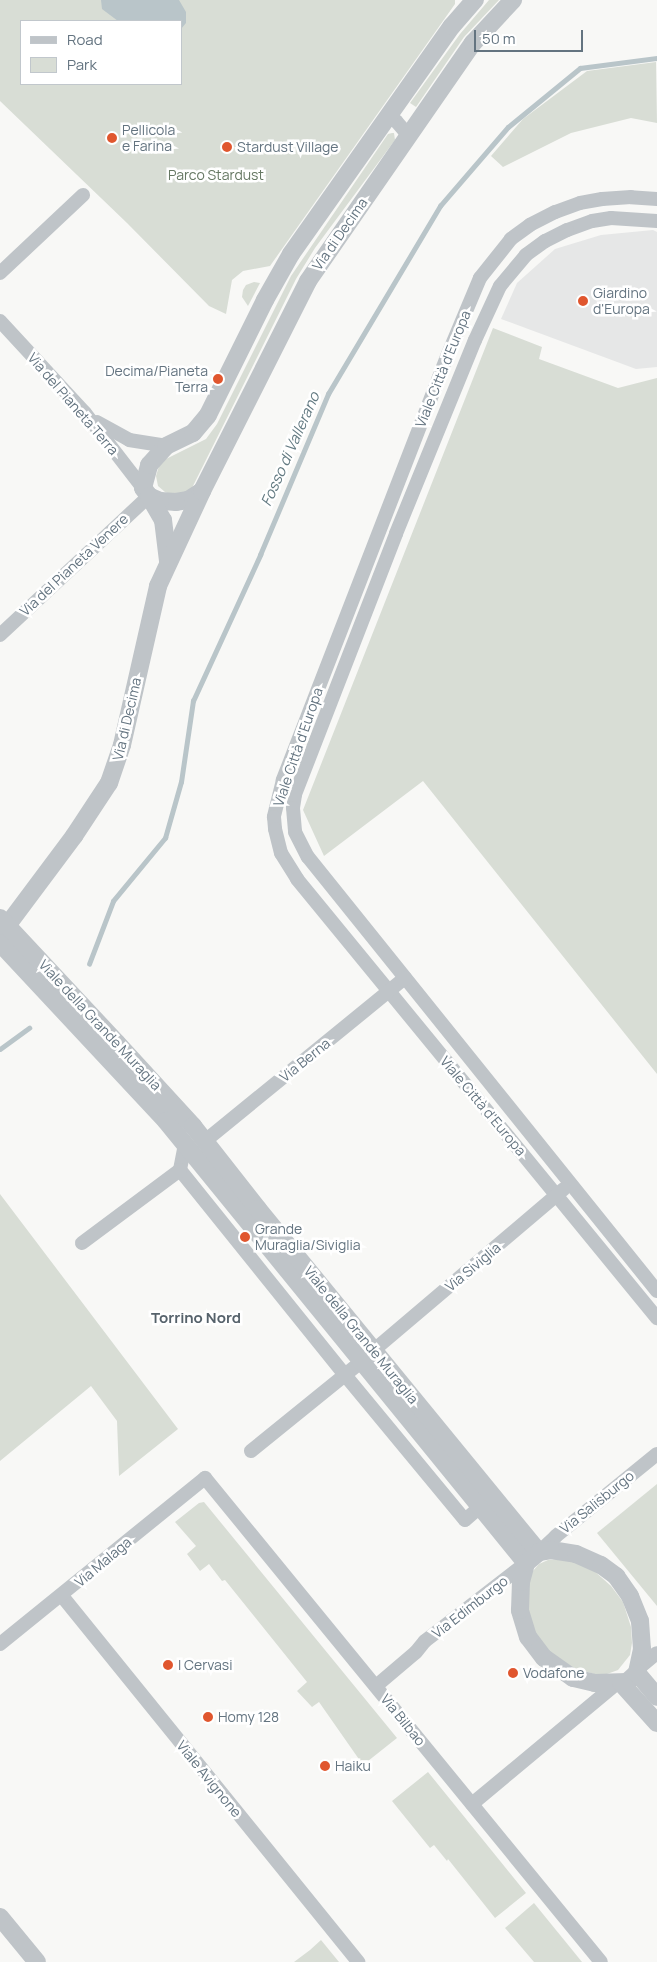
<!DOCTYPE html>
<html>
<head>
<meta charset="utf-8">
<style>
  body { margin:0 }
  #map { position:relative; width:657px; height:1962px; overflow:hidden; background:#f8f8f6; font-family:Manrope,sans-serif }
  div>[style] { position:absolute }
  [style*='--x'] { left:calc(var(--x)*1px); top:calc(var(--y)*1px); width:calc(var(--w)*1px); rotate:calc(var(--a)*1deg) }
  .built>* { inset:0; background:#e6e7e7 }
  .green>* { inset:0; background:#d8ddd5 }
  .water>* { inset:0; background:#b9c5c9 }
  .stream>* { height:4.5px; margin:-2.25px; padding:0 2.25px; transform-origin:2.25px; border-radius:2.25px; background:#b9c5c9 }
  .minor>* { height:14px; margin:-7px; padding:0 7px; transform-origin:7px; border-radius:7px; background:#bfc4c8 }
  .tertiary>* { height:18px; margin:-9px; padding:0 9px; transform-origin:9px; border-radius:9px; background:#bfc4c8 }
  .tertiary-bridge>* { height:18px; margin:-9px; padding:0 9px; transform-origin:9px; border-radius:9px; background:#bfc4c8 }
  .dots>* { width:14px; height:14px; translate:-50% -50%; box-sizing:border-box; border:2px solid #fff; border-radius:50% }
  span { translate:-50% -50%; white-space:nowrap; text-align:center; line-height:1.15; -webkit-text-stroke:5px #fff; paint-order:stroke }
  .poi-label { font-size:14px; color:#647480 }
  .left { translate:0 -50%; text-align:left }
  .right { translate:-100% -50%; text-align:right }
  .park-label { font-size:14px; color:#667863 }
  .street-label { font-size:14px; color:#647480 }
  .water-label { font-size:15px; color:#637a82; font-style:italic }
  .neighbourhood-label { font-size:15px; color:#56626b; font-weight:700 }
  .legend { position:absolute; left:20px; top:20px; width:162px; height:65px; box-sizing:border-box; background:#fff; border:1px solid #c1c7cc; margin:0; padding:6px 9px; list-style:none; font-size:15px; color:#647480 }
  .legend li { display:flex; align-items:center; gap:10px; height:25px }
  .legend b { width:25px; border:1px solid #c1c7cc }
  .scale { position:absolute; left:474px; top:30px; width:109px; height:22px; box-sizing:border-box; border:2px solid #647480; border-top:0; padding-left:6px; font-size:15px; line-height:18px; white-space:nowrap; color:#647480; -webkit-text-stroke:4px #fff; paint-order:stroke }
</style>
</head>
<body>
<div id="map">
  <div class="built">
    <div style="clip-path:polygon(653px 230px,657px 232px,657px 367px,636px 369px,501px 319px,517px 283px,555px 249px,601px 235px)"></div>
  </div>
  <div class="green">
    <div style="clip-path:polygon(evenodd,0 0,455px 0,455px 4px,270px 266px,243px 271px,232px 280px,226px 314px,209px 306px,127px 223px,0 101px,0 0,21px 21px,181px 21px,181px 84px,21px 84px,21px 21px)"></div>
    <div style="clip-path:polygon(489px 0,499px 0,464px 37px,416px 107px,410px 103px,460px 34px)"></div>
    <div style="clip-path:polygon(656px 62px,657px 123px,631px 118px,571px 133px,503px 167px,491px 156px,523px 119px,587px 71px)"></div>
    <div style="clip-path:polygon(392px 133px,394px 133px,395px 140px,315px 248px,296px 279px,191px 490px,175px 496px,165px 492px,158px 486px,156px 476px,159px 466px,164px 460px,206px 439px,217px 424px,291px 276px,388px 134px)"></div>
    <div style="clip-path:polygon(254px 282px,260px 283px,248px 306px,242px 297px,243px 290px,246px 285px)"></div>
    <div style="clip-path:polygon(493px 328px,542px 347px,539px 359px,618px 388px,657px 378px,657px 1074px,423px 781px,324px 856px,303px 810px)"></div>
    <div style="clip-path:polygon(0 1194px,178px 1429px,119px 1476px,117px 1421px,91px 1386px,0 1461px)"></div>
    <div style="clip-path:polygon(657px 1484px,657px 1606px,597px 1533px)"></div>
    <div style="clip-path:polygon(204px 1502px,397px 1738px,363px 1765px,319px 1702px,312px 1707px,297px 1691px,307px 1682px,225px 1580px,222px 1581px,209px 1564px,200px 1571px,187px 1554px,196px 1546px,175px 1522px,199px 1503px)"></div>
    <div style="clip-path:polygon(557px 1559px,569px 1560px,592px 1569px,611px 1586px,623px 1602px,631px 1627px,632px 1643px,630px 1655px,618px 1670px,607px 1674px,597px 1675px,572px 1667px,551px 1653px,535px 1633px,527px 1607px,528px 1580px,532px 1572px,539px 1564px,548px 1560px)"></div>
    <div style="clip-path:polygon(428px 1772px,526px 1893px,495px 1918px,448px 1859px,447px 1861px,434px 1845px,430px 1848px,392px 1801px)"></div>
    <div style="clip-path:polygon(534px 1903px,582px 1962px,534px 1962px,505px 1928px)"></div>
    <div style="clip-path:polygon(321px 1940px,339px 1962px,294px 1962px,310px 1950px)"></div>
  </div>
  <div class="water">
    <div style="clip-path:polygon(101px 0,179px 0,186px 12px,186px 23px,181px 29px,181px 21px,118px 21px,102px 9px)"></div>
  </div>
  <div class="stream">
    <div style="--x:89;--y:964;--w:67;--a:-69.1"></div>
    <div style="--x:113;--y:901;--w:82;--a:-50.5"></div>
    <div style="--x:165;--y:838;--w:58;--a:-74.1"></div>
    <div style="--x:181;--y:782;--w:82;--a:-81.6"></div>
    <div style="--x:193;--y:701;--w:161;--a:-65.3"></div>
    <div style="--x:260;--y:555;--w:175;--a:-67.1"></div>
    <div style="--x:328;--y:394;--w:219;--a:-59.2"></div>
    <div style="--x:440;--y:206;--w:104;--a:-49.3"></div>
    <div style="--x:508;--y:127;--w:93;--a:-39.3"></div>
    <div style="--x:580;--y:68;--w:78;--a:-7.4"></div>
    <div style="--x:0;--y:1049;--w:36;--a:-36"></div>
  </div>
  <div class="minor">
    <div style="--x:388;--y:118;--w:9;--a:21"></div>
    <div style="--x:396;--y:121;--w:18;--a:49"></div>
    <div style="--x:657;--y:199;--w:26;--a:-176"></div>
    <div style="--x:631;--y:197;--w:29;--a:176"></div>
    <div style="--x:602;--y:199;--w:22;--a:170"></div>
    <div style="--x:580;--y:203;--w:27;--a:160"></div>
    <div style="--x:555;--y:212;--w:28;--a:153"></div>
    <div style="--x:530;--y:225;--w:24;--a:144"></div>
    <div style="--x:511;--y:239;--w:50;--a:128.5"></div>
    <div style="--x:480;--y:278;--w:82;--a:112.8"></div>
    <div style="--x:448;--y:354;--w:457;--a:111.2"></div>
    <div style="--x:283;--y:780;--w:38;--a:104"></div>
    <div style="--x:274;--y:817;--w:12;--a:85"></div>
    <div style="--x:275;--y:829;--w:25;--a:76"></div>
    <div style="--x:281;--y:853;--w:31;--a:58"></div>
    <div style="--x:297;--y:879;--w:568;--a:50.65"></div>
    <div style="--x:657;--y:221;--w:46;--a:-176.3"></div>
    <div style="--x:611;--y:218;--w:19;--a:171"></div>
    <div style="--x:592;--y:221;--w:27;--a:160"></div>
    <div style="--x:567;--y:230;--w:25;--a:153"></div>
    <div style="--x:545;--y:241;--w:24;--a:144"></div>
    <div style="--x:526;--y:255;--w:40;--a:130"></div>
    <div style="--x:500;--y:286;--w:60;--a:114.8"></div>
    <div style="--x:475;--y:340;--w:209;--a:112.2"></div>
    <div style="--x:396;--y:534;--w:280;--a:111.2"></div>
    <div style="--x:295;--y:795;--w:13;--a:99"></div>
    <div style="--x:293;--y:808;--w:24;--a:85"></div>
    <div style="--x:295;--y:832;--w:28;--a:63"></div>
    <div style="--x:308;--y:857;--w:557;--a:51.2"></div>
    <div style="--x:0;--y:273;--w:114;--a:-43.2"></div>
    <div style="--x:0;--y:321;--w:125;--a:47.3"></div>
    <div style="--x:85;--y:413;--w:95;--a:52.3"></div>
    <div style="--x:97;--y:422;--w:37;--a:29"></div>
    <div style="--x:129;--y:440;--w:37;--a:9"></div>
    <div style="--x:0;--y:635;--w:204;--a:-43"></div>
    <div style="--x:205;--y:1141;--w:258;--a:-39.2"></div>
    <div style="--x:185;--y:1144;--w:26;--a:101"></div>
    <div style="--x:180;--y:1170;--w:263;--a:51.2"></div>
    <div style="--x:345;--y:1375;--w:188;--a:50.4"></div>
    <div style="--x:465;--y:1520;--w:21;--a:-41"></div>
    <div style="--x:82;--y:1243;--w:122;--a:-36.7"></div>
    <div style="--x:374;--y:1350;--w:249;--a:-40.3"></div>
    <div style="--x:251;--y:1451;--w:143;--a:-39"></div>
    <div style="--x:539;--y:1552;--w:23;--a:-43"></div>
    <div style="--x:556;--y:1536;--w:130;--a:-39.1"></div>
    <div style="--x:62;--y:1596;--w:471;--a:51"></div>
    <div style="--x:0;--y:1644;--w:264;--a:-39"></div>
    <div style="--x:205;--y:1478;--w:625;--a:50.71"></div>
    <div style="--x:639;--y:1668;--w:23;--a:-40"></div>
    <div style="--x:376;--y:1686;--w:52;--a:-40.4"></div>
    <div style="--x:416;--y:1652;--w:14;--a:-51"></div>
    <div style="--x:425;--y:1641;--w:128;--a:-37.7"></div>
    <div style="--x:472;--y:1804;--w:187;--a:-39.8"></div>
  </div>
  <div class="tertiary">
    <div style="--x:202;--y:491;--w:17;--a:147"></div>
    <div style="--x:188;--y:500;--w:12;--a:171"></div>
    <div style="--x:176;--y:502;--w:16;--a:-176"></div>
    <div style="--x:160;--y:501;--w:12;--a:-156"></div>
    <div style="--x:149;--y:496;--w:10;--a:-127"></div>
    <div style="--x:143;--y:488;--w:24;--a:-75"></div>
    <div style="--x:149;--y:465;--w:25;--a:-48"></div>
    <div style="--x:166;--y:446;--w:30;--a:-26"></div>
    <div style="--x:193;--y:433;--w:23;--a:-50"></div>
    <div style="--x:208;--y:415;--w:128;--a:-63.6"></div>
    <div style="--x:265;--y:300;--w:53;--a:-60.5"></div>
    <div style="--x:291;--y:254;--w:279;--a:-54.8"></div>
    <div style="--x:452;--y:26;--w:35;--a:-49"></div>
    <div style="--x:149;--y:496;--w:28;--a:60"></div>
    <div style="--x:163;--y:520;--w:41;--a:83"></div>
    <div style="--x:0;--y:935;--w:124;--a:-53.2"></div>
    <div style="--x:74;--y:836;--w:64;--a:-56.6"></div>
    <div style="--x:109;--y:783;--w:40;--a:-71.1"></div>
    <div style="--x:122;--y:745;--w:163;--a:-77.2"></div>
    <div style="--x:158;--y:586;--w:105;--a:-65.1"></div>
    <div style="--x:202;--y:491;--w:235;--a:-63.2"></div>
    <div style="--x:308;--y:281;--w:290;--a:-55.3"></div>
    <div style="--x:473;--y:43;--w:59;--a:-47.1"></div>
    <div style="--x:0;--y:943;--w:243;--a:47"></div>
    <div style="--x:166;--y:1121;--w:570;--a:50.84"></div>
    <div style="--x:117;--y:1043;--w:113;--a:47.5"></div>
    <div style="--x:193;--y:1126;--w:105;--a:51.9"></div>
    <div style="--x:258;--y:1209;--w:443;--a:50.7"></div>
    <div style="--x:551;--y:1550;--w:25;--a:9"></div>
    <div style="--x:576;--y:1554;--w:27;--a:24"></div>
    <div style="--x:601;--y:1565;--w:19;--a:36"></div>
    <div style="--x:616;--y:1576;--w:24;--a:55"></div>
    <div style="--x:630;--y:1596;--w:27;--a:68"></div>
    <div style="--x:640;--y:1621;--w:28;--a:86"></div>
    <div style="--x:642;--y:1649;--w:25;--a:102"></div>
    <div style="--x:637;--y:1673;--w:13;--a:138"></div>
    <div style="--x:627;--y:1682;--w:32;--a:178"></div>
    <div style="--x:595;--y:1683;--w:23;--a:-167"></div>
    <div style="--x:573;--y:1678;--w:35;--a:-145"></div>
    <div style="--x:544;--y:1658;--w:26;--a:-127"></div>
    <div style="--x:528;--y:1637;--w:28;--a:-107"></div>
    <div style="--x:520;--y:1610;--w:28;--a:-88"></div>
    <div style="--x:521;--y:1582;--w:20;--a:-75"></div>
    <div style="--x:526;--y:1563;--w:17;--a:-40"></div>
    <div style="--x:539;--y:1552;--w:12;--a:-9"></div>
    <div style="--x:637;--y:1673;--w:31;--a:50"></div>
    <div style="--x:621;--y:1683;--w:54;--a:48"></div>
    <div style="--x:0;--y:1917;--w:58;--a:50.6"></div>
  </div>
  <div class="tertiary-bridge">
    <div style="--x:0;--y:918;--w:171;--a:46.9"></div>
  </div>
  <div class="dots">
    <div style="left:112px;top:138px;background:#e0562e"></div>
    <div style="left:227px;top:147px;background:#e0562e"></div>
    <div style="left:583px;top:301px;background:#e0562e"></div>
    <div style="left:218px;top:379px;background:#e0562e"></div>
    <div style="left:245px;top:1237px;background:#e0562e"></div>
    <div style="left:168px;top:1665px;background:#e0562e"></div>
    <div style="left:513px;top:1673px;background:#e0562e"></div>
    <div style="left:208px;top:1717px;background:#e0562e"></div>
    <div style="left:325px;top:1766px;background:#e0562e"></div>
  </div>
  <div class="poi-label">
    <span class="left" style="left:122px;top:138px">Pellicola<br>e Farina</span>
    <span class="left" style="left:237px;top:147px">Stardust Village</span>
    <span class="left" style="left:593px;top:301px">Giardino<br>d'Europa</span>
    <span class="right" style="left:208px;top:379px">Decima/Pianeta<br>Terra</span>
    <span class="left" style="left:255px;top:1237px">Grande<br>Muraglia/Siviglia</span>
    <span class="left" style="left:178px;top:1665px">I Cervasi</span>
    <span class="left" style="left:523px;top:1673px">Vodafone</span>
    <span class="left" style="left:218px;top:1717px">Homy 128</span>
    <span class="left" style="left:335px;top:1766px">Haiku</span>
  </div>
  <div class="park-label">
    <span style="left:216px;top:175px">Parco Stardust</span>
  </div>
  <div class="street-label">
    <span style="left:340px;top:234px;rotate:-55deg">Via di Decima</span>
    <span style="left:443px;top:369px;rotate:-68deg">Viale Città d'Europa</span>
    <span style="left:73px;top:404px;rotate:49deg">Via del Pianeta Terra</span>
    <span style="left:74px;top:565px;rotate:-43deg">Via del Pianeta Venere</span>
    <span style="left:127px;top:719px;rotate:-77deg">Via di Decima</span>
    <span style="left:298px;top:747px;rotate:-71deg">Viale Città d'Europa</span>
    <span style="left:100px;top:1025px;rotate:47deg">Viale della Grande Muraglia</span>
    <span style="left:305px;top:1060px;rotate:-39deg">Via Berna</span>
    <span style="left:483px;top:1106px;rotate:50deg">Viale Città d'Europa</span>
    <span style="left:473px;top:1267px;rotate:-40deg">Via Siviglia</span>
    <span style="left:361px;top:1335px;rotate:51deg">Viale della Grande Muraglia</span>
    <span style="left:597px;top:1502px;rotate:-39deg">Via Salisburgo</span>
    <span style="left:103px;top:1562px;rotate:-40deg">Via Malaga</span>
    <span style="left:470px;top:1607px;rotate:-38deg">Via Edimburgo</span>
    <span style="left:403px;top:1720px;rotate:51deg">Via Bilbao</span>
    <span style="left:209px;top:1779px;rotate:51deg">Viale Avignone</span>
  </div>
  <div class="water-label">
    <span style="left:290px;top:449px;rotate:-66deg">Fosso di Vallerano</span>
  </div>
  <div class="neighbourhood-label">
    <span style="left:196px;top:1318px">Torrino Nord</span>
  </div>
  <ul class="legend">
  <li><b style="height:6px;background:#bfc4c8"></b>Road</li>
  <li><b style="height:14px;background:#d8ddd5"></b>Park</li>
  </ul>
  <div class="scale">50 m</div>
</div>
</body>
</html>
